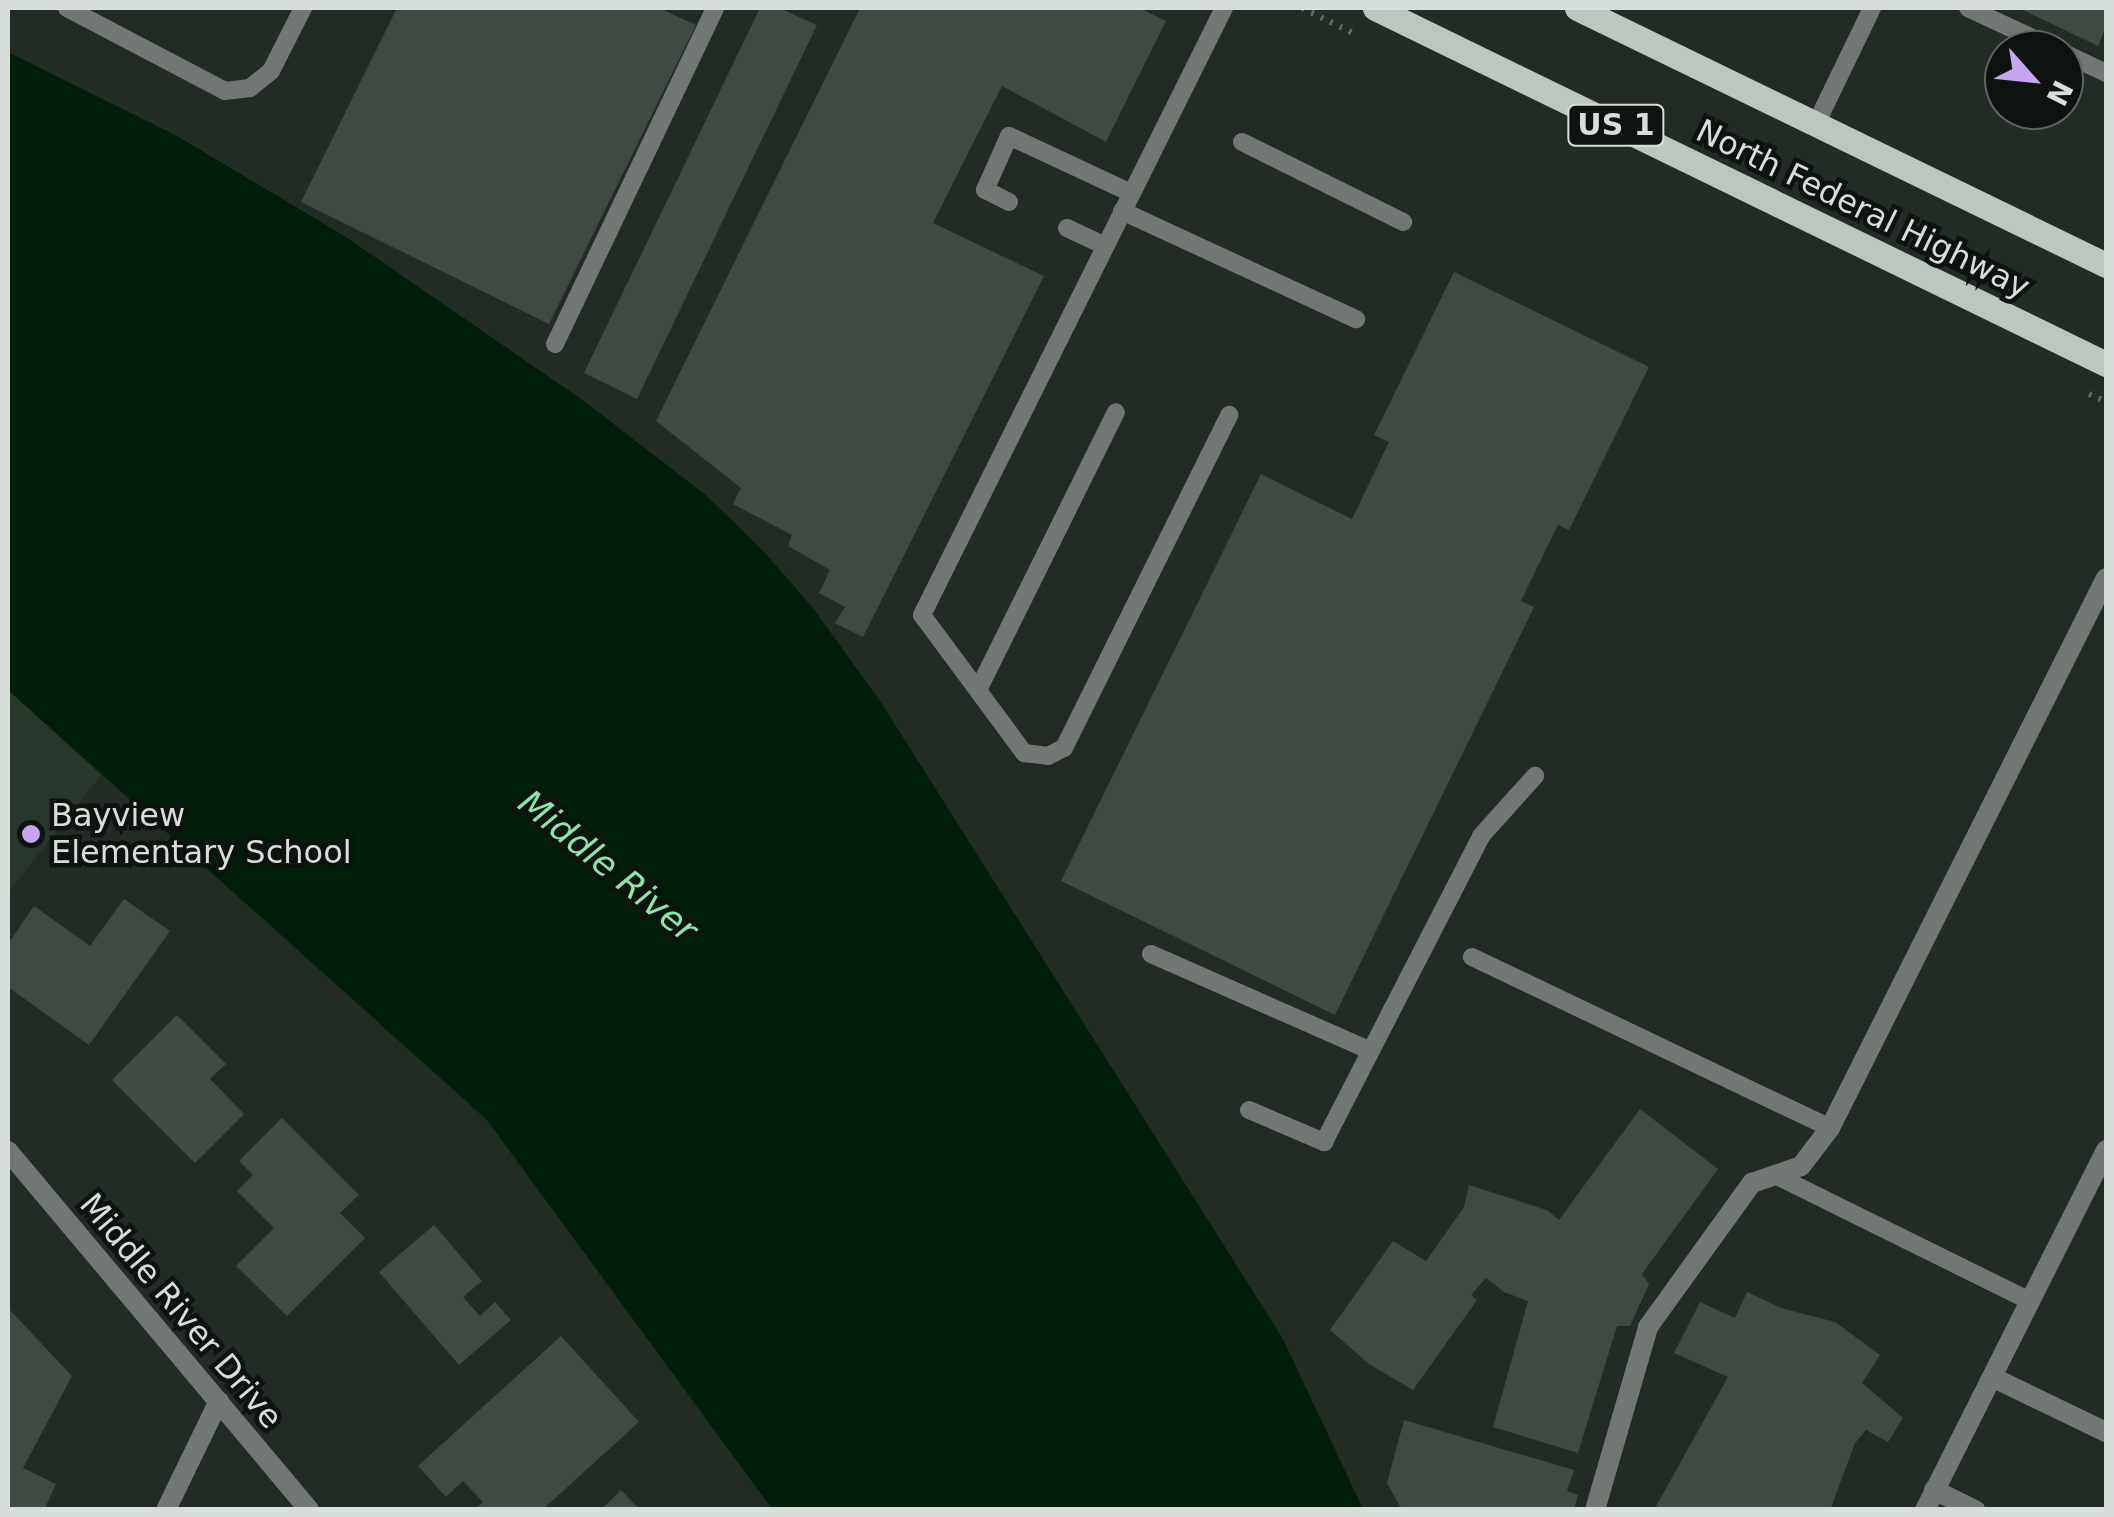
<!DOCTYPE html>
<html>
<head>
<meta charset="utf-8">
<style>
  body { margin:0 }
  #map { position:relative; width:2114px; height:1517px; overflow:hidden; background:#222b24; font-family:"DejaVu Sans",sans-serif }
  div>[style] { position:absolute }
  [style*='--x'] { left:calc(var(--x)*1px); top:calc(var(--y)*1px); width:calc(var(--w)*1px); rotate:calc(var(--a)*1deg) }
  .built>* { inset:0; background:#28362c }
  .water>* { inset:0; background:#001f0a }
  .building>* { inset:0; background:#404a43 }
  .path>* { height:6px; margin-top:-3px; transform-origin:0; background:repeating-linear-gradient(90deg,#606862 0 2.5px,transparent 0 10.5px) }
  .service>* { height:18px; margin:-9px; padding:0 9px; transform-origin:9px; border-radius:9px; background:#727773 }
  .minor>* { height:20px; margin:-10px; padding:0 10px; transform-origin:10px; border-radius:10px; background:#727773 }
  .primary>* { height:25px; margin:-12.5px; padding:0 12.5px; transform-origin:12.5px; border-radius:12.5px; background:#bcc7bf }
  .dots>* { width:28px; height:28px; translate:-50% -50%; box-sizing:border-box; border:5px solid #0e130f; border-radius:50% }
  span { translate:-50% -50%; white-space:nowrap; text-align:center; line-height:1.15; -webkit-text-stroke:9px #0e130f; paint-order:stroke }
  .shield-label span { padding:2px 8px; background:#0e130f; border:2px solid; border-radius:8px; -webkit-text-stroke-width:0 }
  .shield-label { font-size:30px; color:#d8ded9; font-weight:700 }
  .street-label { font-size:32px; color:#d8ded9 }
  .poi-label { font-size:32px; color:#d8ded9 }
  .left { translate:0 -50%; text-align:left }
  .water-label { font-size:35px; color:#89e8a8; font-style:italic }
  .frame { position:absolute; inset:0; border:10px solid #d8ded9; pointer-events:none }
  .north { position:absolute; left:1984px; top:30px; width:100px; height:100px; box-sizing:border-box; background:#0e130f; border:2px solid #5f6460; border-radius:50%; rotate:117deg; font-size:28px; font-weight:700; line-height:40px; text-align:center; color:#d8ded9 }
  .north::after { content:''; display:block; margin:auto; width:35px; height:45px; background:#c6a6f0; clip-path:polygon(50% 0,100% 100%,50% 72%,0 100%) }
</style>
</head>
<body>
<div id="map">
  <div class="built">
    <div style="clip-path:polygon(8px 690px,101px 775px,8px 893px)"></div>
  </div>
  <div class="water">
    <div style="clip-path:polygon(8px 52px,177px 136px,346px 237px,584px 401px,708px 497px,765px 553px,813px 608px,882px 704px,1283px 1339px,1363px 1509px,772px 1509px,487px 1120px,8px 690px)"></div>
  </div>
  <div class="building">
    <div style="clip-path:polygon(397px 8px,659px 8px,696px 25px,549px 324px,301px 202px)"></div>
    <div style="clip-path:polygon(760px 8px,779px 8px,817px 25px,637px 399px,584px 373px)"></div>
    <div style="clip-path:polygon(860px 8px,1139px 8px,1166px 21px,1106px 142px,1002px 86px,933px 223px,1044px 276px,863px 637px,835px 623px,845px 607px,819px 593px,830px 570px,788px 546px,792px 535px,733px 504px,741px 488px,656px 421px)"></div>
    <div style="clip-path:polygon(2019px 8px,2106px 8px,2106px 27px,2098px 46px)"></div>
    <div style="clip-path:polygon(1454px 272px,1649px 367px,1569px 530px,1558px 525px,1521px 601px,1534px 607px,1335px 1015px,1061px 881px,1261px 474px,1352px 519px,1389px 442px,1374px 435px)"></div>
    <div style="clip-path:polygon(124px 899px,170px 931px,89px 1045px,8px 987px,8px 944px,34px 906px,90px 946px)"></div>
    <div style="clip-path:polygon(177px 1015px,226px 1064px,210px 1079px,244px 1114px,195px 1163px,112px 1080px)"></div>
    <div style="clip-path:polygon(1640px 1109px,1718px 1169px,1642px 1274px,1649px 1284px,1630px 1326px,1617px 1326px,1578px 1453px,1493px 1427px,1528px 1301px,1504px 1292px,1486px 1278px,1471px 1295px,1477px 1300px,1413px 1390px,1369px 1364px,1330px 1330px,1393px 1241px,1426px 1261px,1464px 1207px,1469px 1185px,1547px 1210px,1559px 1220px)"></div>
    <div style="clip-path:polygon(282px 1118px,359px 1195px,340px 1213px,365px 1238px,287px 1316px,236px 1266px,274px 1228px,237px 1191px,253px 1175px,239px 1161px)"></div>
    <div style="clip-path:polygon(434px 1225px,482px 1281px,463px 1297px,480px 1316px,495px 1302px,511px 1320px,459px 1365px,379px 1272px)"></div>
    <div style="clip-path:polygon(1747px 1292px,1781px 1308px,1835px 1322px,1880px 1355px,1862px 1383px,1903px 1418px,1888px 1442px,1866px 1430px,1855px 1443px,1830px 1510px,1654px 1510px,1728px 1377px,1674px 1353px,1700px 1302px,1735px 1318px)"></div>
    <div style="clip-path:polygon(8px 1308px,72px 1376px,23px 1468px,56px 1484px,44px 1510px,8px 1510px)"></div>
    <div style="clip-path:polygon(561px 1336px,639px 1422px,542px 1510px,475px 1510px,483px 1502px,463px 1481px,446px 1497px,418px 1466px)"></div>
    <div style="clip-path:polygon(1404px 1420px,1574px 1470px,1567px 1491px,1578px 1495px,1574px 1510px,1402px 1510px,1387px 1483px)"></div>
    <div style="clip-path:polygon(621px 1490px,640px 1510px,601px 1510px)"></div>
  </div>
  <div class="path">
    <div style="--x:1302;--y:8;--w:59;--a:26.1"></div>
    <div style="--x:2089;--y:394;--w:19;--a:25"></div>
  </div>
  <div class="service">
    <div style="--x:67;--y:8;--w:178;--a:27.7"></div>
    <div style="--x:225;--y:91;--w:25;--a:-7"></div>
    <div style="--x:250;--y:88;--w:27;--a:-39"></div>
    <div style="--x:271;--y:71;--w:71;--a:-63.1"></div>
    <div style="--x:1224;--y:8;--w:678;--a:116.45"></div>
    <div style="--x:922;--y:615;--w:172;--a:53.5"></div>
    <div style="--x:1024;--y:753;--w:24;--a:7"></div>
    <div style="--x:1048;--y:756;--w:18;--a:-27"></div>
    <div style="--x:1064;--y:748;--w:372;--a:-63.6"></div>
    <div style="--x:1968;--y:8;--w:99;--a:25"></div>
    <div style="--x:2064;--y:53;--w:47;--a:25.5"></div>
    <div style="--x:1816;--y:124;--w:129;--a:-64.2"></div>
    <div style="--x:1242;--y:142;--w:180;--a:26.4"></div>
    <div style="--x:1009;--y:202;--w:27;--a:-153"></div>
    <div style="--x:985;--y:190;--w:59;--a:-66"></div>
    <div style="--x:1009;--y:136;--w:135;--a:25"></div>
    <div style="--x:1122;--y:211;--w:258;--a:24.8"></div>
    <div style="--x:1067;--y:228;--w:42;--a:25.3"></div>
    <div style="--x:555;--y:344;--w:372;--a:-64.5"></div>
    <div style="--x:978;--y:690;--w:310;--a:-63.6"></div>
    <div style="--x:1151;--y:954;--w:240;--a:23.8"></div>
    <div style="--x:1472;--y:957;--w:397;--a:25.5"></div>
    <div style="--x:1249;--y:1110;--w:82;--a:23.1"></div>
    <div style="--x:1324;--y:1142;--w:344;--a:-62.8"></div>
    <div style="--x:1481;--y:836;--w:81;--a:-48"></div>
    <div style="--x:1775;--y:1175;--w:284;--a:26.3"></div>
  </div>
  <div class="minor">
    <div style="--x:8;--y:1151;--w:468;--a:50"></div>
    <div style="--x:1992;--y:1377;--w:127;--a:25.8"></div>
    <div style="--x:1934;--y:1490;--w:46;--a:26"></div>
    <div style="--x:166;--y:1510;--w:121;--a:-64.1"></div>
    <div style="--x:1595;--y:1510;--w:191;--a:-73.8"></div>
    <div style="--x:1648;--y:1327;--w:178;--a:-54.2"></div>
    <div style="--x:1752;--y:1183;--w:52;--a:-19.1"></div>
    <div style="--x:1801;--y:1166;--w:48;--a:-52.7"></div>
    <div style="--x:1830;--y:1128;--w:615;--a:-63.35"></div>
    <div style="--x:1925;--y:1510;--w:403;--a:-63.3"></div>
  </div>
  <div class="primary">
    <div style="--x:1375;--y:8;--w:813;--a:25.97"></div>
    <div style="--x:1577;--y:8;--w:588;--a:25.91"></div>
  </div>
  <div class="dots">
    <div style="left:31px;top:834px;background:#c6a6f0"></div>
  </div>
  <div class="shield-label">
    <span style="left:1616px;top:125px">US 1</span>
  </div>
  <div class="street-label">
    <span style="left:1863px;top:209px;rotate:26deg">North Federal Highway</span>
    <span style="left:181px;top:1311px;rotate:50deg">Middle River Drive</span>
  </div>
  <div class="poi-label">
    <span class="left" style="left:51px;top:834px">Bayview<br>Elementary School</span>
  </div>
  <div class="water-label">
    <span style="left:608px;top:866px;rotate:39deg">Middle River</span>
  </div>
  <div class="frame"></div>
  <div class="north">N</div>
</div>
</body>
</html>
